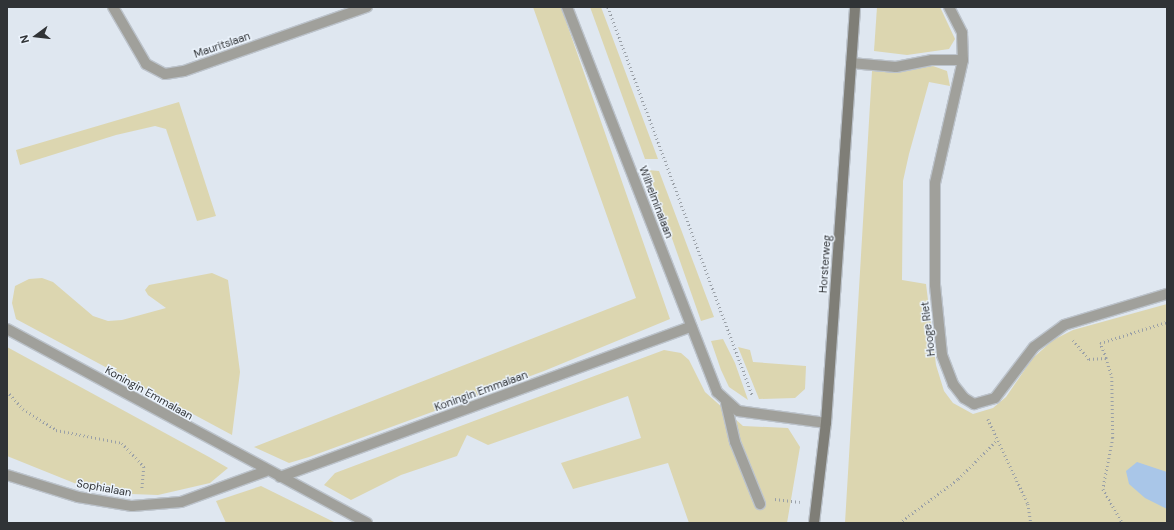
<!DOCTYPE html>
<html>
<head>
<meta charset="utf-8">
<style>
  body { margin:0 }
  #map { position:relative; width:1174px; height:530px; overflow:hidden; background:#dfe7f0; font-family:"DM Sans",sans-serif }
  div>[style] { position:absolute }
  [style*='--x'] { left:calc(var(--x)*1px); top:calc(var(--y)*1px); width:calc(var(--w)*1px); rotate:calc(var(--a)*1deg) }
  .green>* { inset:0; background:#dcd6b0 }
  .water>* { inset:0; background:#a9c6e8 }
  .path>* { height:2.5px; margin-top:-1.25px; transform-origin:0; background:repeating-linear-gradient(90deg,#9aa0a7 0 1px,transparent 0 4px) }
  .roads { filter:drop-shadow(1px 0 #bcc3cb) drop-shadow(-1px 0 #bcc3cb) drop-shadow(0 1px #bcc3cb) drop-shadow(0 -1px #bcc3cb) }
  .service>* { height:10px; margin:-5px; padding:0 5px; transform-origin:5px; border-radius:5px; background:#a0a09b }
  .minor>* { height:10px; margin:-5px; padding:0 5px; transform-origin:5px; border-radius:5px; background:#a0a09b }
  .secondary>* { height:10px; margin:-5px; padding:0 5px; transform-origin:5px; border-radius:5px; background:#7f7e77 }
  span { translate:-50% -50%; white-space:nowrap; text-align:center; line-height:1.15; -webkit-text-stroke:3px #ecf4fd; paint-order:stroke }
  .street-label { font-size:11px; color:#303336 }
  .frame { position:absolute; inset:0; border:8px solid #303336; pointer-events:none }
  .north { position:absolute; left:16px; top:16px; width:40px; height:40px; -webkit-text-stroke:3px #ecf4fd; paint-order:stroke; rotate:255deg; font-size:11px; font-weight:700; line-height:16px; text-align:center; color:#303336 }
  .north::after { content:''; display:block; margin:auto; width:14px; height:18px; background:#303336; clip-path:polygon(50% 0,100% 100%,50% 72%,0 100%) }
</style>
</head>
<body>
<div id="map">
  <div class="green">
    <div style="clip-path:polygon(533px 7px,561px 7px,670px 319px,544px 371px,309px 457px,289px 463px,254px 447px,636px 298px)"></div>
    <div style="clip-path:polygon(590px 7px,601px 7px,658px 159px,645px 159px)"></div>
    <div style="clip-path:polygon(877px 7px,940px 7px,955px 39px,949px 49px,907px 55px,874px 51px)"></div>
    <div style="clip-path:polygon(933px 66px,947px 71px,950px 86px,929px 82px,909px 154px,903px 181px,902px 280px,926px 284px,936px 365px,944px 391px,953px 403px,973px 414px,993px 408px,1006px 397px,1032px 359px,1053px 340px,1073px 330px,1167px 304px,1167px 523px,845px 523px,872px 71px,901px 72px)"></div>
    <div style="clip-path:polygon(179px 102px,216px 216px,197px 221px,166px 129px,155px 126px,116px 135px,20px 165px,16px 150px)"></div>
    <div style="clip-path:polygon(648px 170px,659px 171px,714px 317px,701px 321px)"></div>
    <div style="clip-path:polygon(212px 273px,228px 280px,240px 372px,232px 435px,16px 319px,12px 303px,15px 286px,29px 279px,42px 278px,53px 282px,93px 316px,108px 321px,122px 320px,166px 308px,148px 295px,145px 290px,149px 285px)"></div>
    <div style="clip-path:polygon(723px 339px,735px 363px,748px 400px,729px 387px,721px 370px,711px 341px)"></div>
    <div style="clip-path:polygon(7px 347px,209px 457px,228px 468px,210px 483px,158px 495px,131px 494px,84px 487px,7px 456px)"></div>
    <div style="clip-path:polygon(738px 347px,750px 350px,753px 362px,806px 366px,805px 389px,795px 398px,759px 399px)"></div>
    <div style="clip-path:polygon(664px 350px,681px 353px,689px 360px,705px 392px,743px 426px,788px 428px,800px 447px,787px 523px,689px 523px,668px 463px,573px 489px,561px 463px,641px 438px,628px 396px,488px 445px,467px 435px,457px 456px,401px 475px,351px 500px,324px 485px,335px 473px)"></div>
    <div style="clip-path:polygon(261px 486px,336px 523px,226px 523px,216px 501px)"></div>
  </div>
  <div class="water">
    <div style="clip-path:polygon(1137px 462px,1167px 472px,1167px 509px,1145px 498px,1129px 484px,1126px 471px)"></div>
  </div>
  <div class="path">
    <div style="--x:608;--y:7;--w:414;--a:69.6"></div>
    <div style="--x:1073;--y:340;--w:25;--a:50"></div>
    <div style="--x:1089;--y:359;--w:17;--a:-3"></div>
    <div style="--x:1106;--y:358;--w:20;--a:72"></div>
    <div style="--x:1112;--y:377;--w:61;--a:89.1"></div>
    <div style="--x:1113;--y:438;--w:52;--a:101.1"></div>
    <div style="--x:1103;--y:489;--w:39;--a:60"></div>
    <div style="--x:1106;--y:358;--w:16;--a:-112"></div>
    <div style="--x:1100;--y:343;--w:70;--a:-17.4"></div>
    <div style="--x:7;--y:391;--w:24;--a:48"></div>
    <div style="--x:23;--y:409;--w:39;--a:32"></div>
    <div style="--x:56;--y:430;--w:67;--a:11.1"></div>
    <div style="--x:122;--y:443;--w:33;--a:47"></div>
    <div style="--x:144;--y:467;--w:22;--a:95"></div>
    <div style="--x:988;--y:419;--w:94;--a:64.8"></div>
    <div style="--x:1028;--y:504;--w:19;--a:81"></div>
    <div style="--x:775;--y:499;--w:25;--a:7"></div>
    <div style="--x:899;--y:523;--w:74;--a:-36.7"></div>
    <div style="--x:958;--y:479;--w:55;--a:-45"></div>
  </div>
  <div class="roads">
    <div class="service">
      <div style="--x:949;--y:7;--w:29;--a:63"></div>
      <div style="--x:962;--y:33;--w:27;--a:88"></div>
      <div style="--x:963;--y:60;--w:126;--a:102.8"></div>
      <div style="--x:935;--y:183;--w:102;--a:90"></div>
      <div style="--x:935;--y:285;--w:70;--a:84.3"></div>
      <div style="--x:942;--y:355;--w:31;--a:69"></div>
      <div style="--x:953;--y:384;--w:18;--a:52"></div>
      <div style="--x:964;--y:398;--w:12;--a:31"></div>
      <div style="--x:974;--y:404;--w:22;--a:-16"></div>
      <div style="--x:995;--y:398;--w:64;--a:-52.6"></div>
      <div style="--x:1034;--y:347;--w:37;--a:-36"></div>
      <div style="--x:1064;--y:325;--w:108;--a:-16.8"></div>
      <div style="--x:851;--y:63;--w:45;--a:5.1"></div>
      <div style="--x:896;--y:67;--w:37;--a:-11"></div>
      <div style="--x:932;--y:60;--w:31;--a:0"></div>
      <div style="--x:726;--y:403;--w:40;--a:77"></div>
      <div style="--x:735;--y:442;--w:67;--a:68"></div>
    </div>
    <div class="minor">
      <div style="--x:113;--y:7;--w:66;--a:59.9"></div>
      <div style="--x:146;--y:64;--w:21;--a:28"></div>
      <div style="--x:165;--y:74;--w:19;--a:-9"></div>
      <div style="--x:184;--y:71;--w:194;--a:-19.3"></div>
      <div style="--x:567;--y:7;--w:413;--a:68.7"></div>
      <div style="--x:717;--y:392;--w:28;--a:42"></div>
      <div style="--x:738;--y:411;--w:89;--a:7.8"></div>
      <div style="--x:7;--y:329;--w:409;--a:28.3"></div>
      <div style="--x:7;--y:475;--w:74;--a:17.2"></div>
      <div style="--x:78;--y:497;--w:55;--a:9.5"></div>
      <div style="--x:132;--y:506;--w:49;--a:-4.7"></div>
      <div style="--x:181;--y:502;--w:90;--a:-20"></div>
      <div style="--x:280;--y:477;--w:438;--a:-20.1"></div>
    </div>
    <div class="secondary">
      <div style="--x:814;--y:523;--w:101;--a:-83.2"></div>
      <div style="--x:826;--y:423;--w:417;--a:-86"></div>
    </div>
  </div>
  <div class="street-label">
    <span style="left:222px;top:45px;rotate:-19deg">Mauritslaan</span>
    <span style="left:656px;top:202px;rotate:69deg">Wilhelminalaan</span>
    <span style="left:825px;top:264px;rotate:-86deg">Horsterweg</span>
    <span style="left:928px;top:329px;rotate:-97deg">Hooge Riet</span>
    <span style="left:481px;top:391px;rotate:-20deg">Koningin Emmalaan</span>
    <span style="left:149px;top:393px;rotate:29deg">Koningin Emmalaan</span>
    <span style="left:104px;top:488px;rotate:10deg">Sophialaan</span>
  </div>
  <div class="frame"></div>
  <div class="north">N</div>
</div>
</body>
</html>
